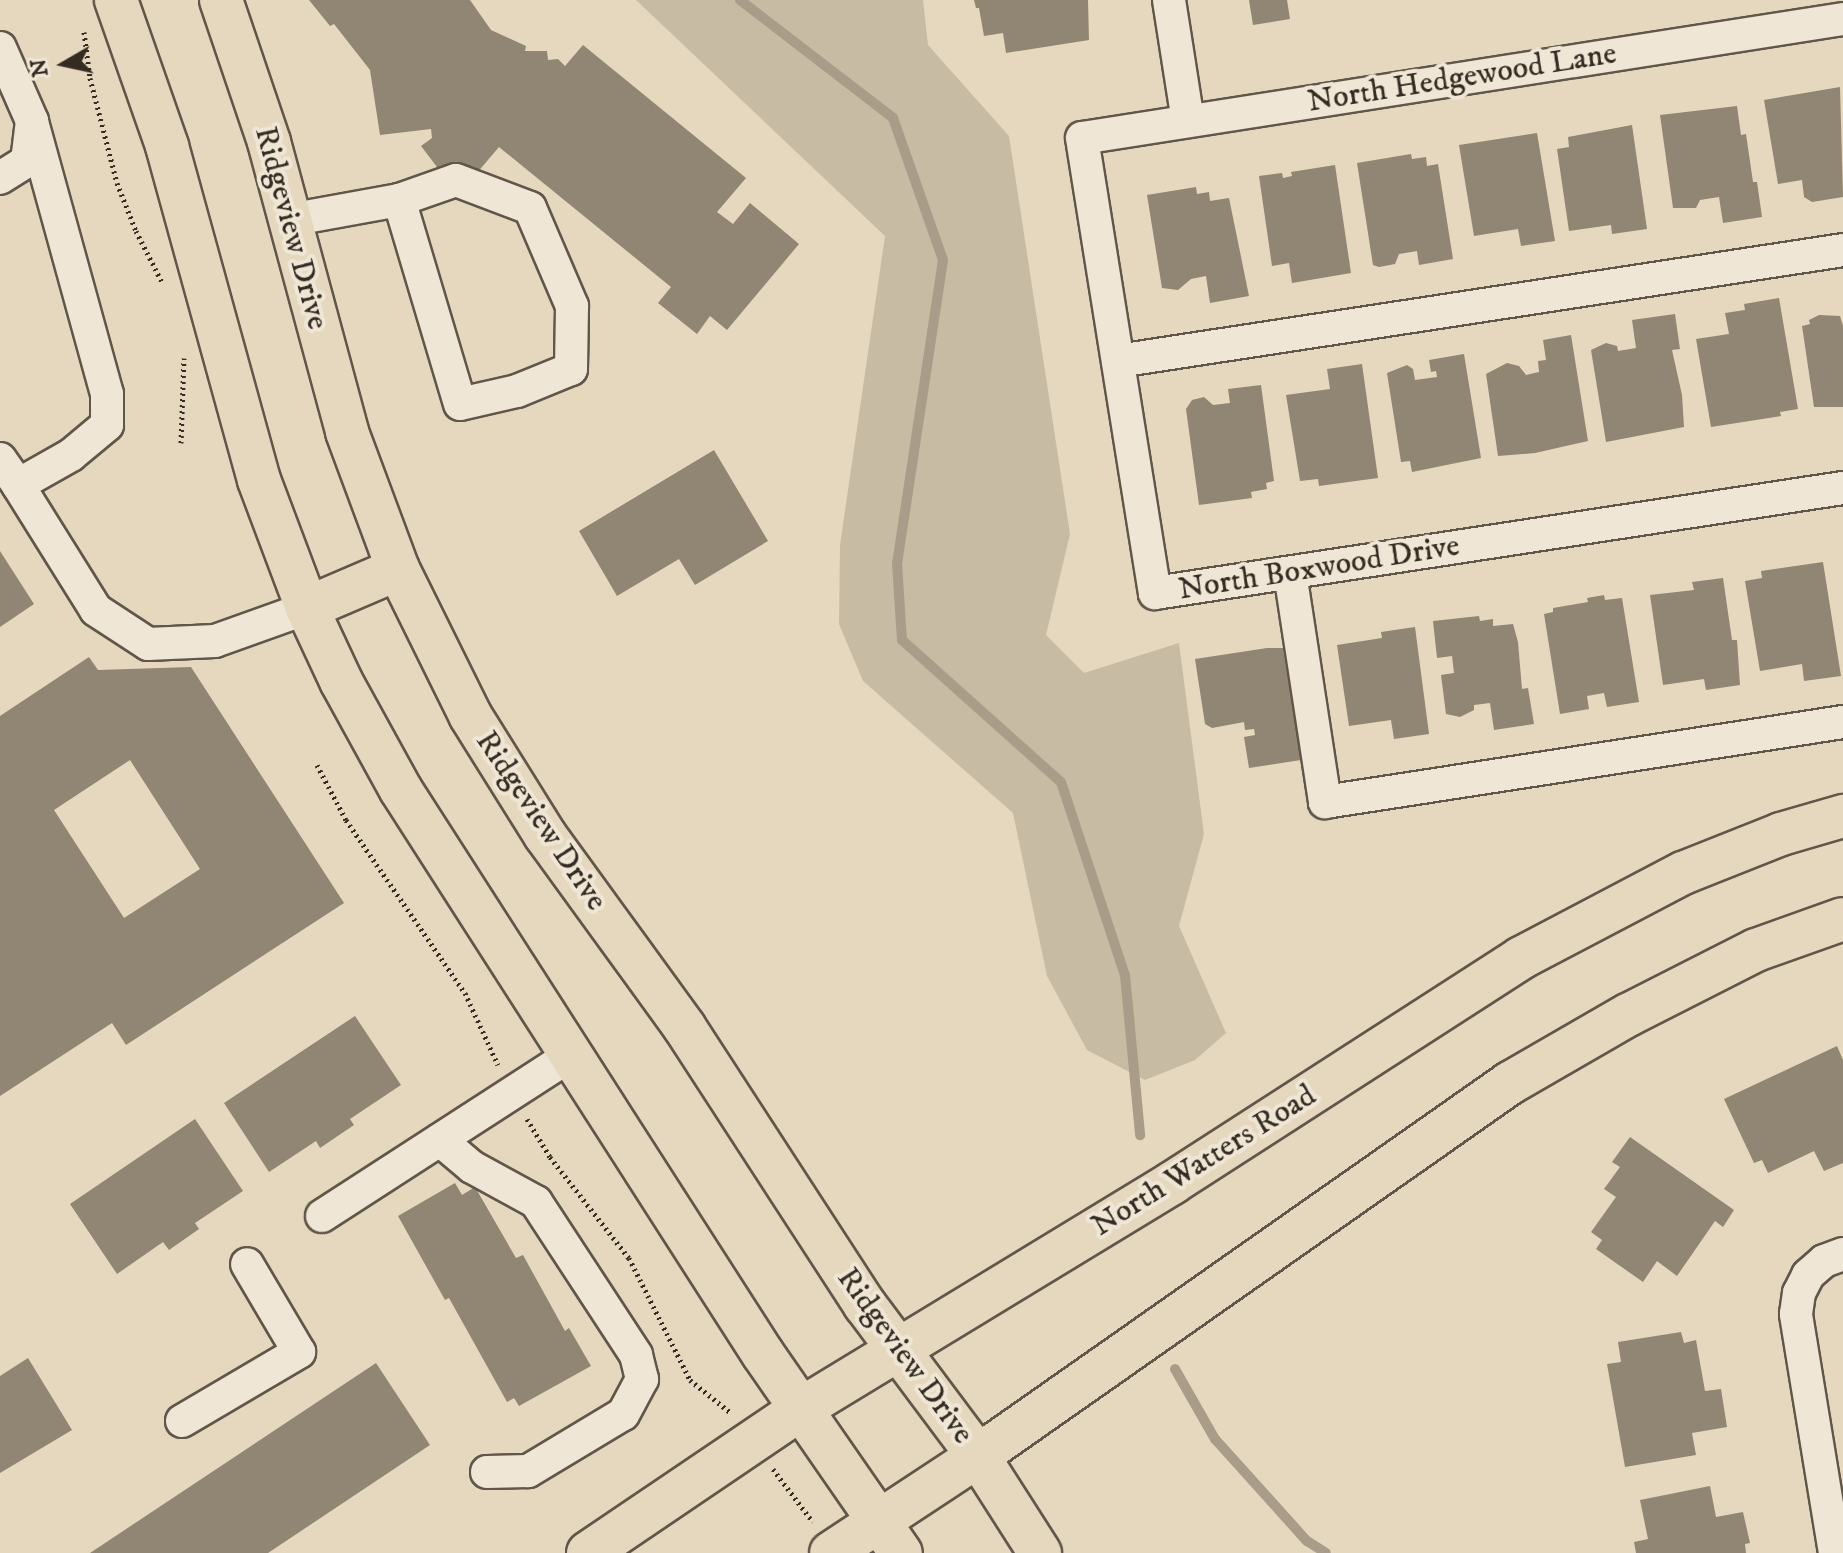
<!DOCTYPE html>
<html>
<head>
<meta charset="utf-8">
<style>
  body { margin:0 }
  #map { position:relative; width:1843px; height:1553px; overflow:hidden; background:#e6d8be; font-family:"IM FELL DW Pica",serif }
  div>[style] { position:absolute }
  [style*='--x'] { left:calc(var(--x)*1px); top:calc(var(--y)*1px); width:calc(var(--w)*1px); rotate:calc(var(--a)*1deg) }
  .green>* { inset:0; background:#c8bba3 }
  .stream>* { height:10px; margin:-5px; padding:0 5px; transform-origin:5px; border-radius:5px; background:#a99d89 }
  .building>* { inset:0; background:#918573 }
  .path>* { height:5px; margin-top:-2.5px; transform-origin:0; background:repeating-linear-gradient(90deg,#342b22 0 2px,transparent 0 6px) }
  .roads { filter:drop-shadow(2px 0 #605649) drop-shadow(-2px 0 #605649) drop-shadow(0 2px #605649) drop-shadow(0 -2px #605649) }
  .minor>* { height:32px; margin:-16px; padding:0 16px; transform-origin:16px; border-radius:16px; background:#efe6d5 }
  .major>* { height:42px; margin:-21px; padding:0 21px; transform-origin:21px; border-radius:21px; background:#e6d8be }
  span { translate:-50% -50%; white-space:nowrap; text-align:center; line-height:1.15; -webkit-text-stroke:8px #efe6d5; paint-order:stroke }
  .street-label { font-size:32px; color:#342b22 }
  .north { position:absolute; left:24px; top:24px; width:80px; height:80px; -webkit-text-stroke:6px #efe6d5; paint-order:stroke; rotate:261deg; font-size:22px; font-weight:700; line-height:32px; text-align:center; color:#342b22 }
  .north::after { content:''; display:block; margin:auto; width:28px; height:36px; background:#342b22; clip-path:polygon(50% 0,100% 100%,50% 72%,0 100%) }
</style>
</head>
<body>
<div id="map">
  <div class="green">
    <div style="clip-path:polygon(636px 0,923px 0,928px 45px,1009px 136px,1070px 534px,1046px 635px,1084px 673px,1179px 643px,1204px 834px,1179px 926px,1226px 1033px,1195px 1060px,1145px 1080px,1087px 1050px,1047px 976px,1013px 813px,863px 681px,839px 624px,840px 545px,885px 236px)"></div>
  </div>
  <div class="stream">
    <div style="--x:740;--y:0;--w:193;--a:37.6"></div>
    <div style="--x:893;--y:118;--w:151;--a:70.6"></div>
    <div style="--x:943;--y:260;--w:306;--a:98.6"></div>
    <div style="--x:897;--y:563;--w:77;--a:86.3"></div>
    <div style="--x:902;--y:640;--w:213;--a:41.8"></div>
    <div style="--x:1061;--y:782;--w:203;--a:71.7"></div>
    <div style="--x:1125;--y:975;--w:161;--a:84.6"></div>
    <div style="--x:1175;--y:1369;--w:81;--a:60.3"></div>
    <div style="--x:1215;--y:1439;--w:137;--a:48"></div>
    <div style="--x:1307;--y:1541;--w:22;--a:32"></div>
  </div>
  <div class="building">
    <div style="clip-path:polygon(309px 0,470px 0,491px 30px,526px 46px,525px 51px,547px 51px,548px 60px,558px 59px,565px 66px,583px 45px,746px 178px,717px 212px,733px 224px,750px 203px,799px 244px,727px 330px,710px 316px,697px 334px,658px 303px,671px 287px,499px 147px,476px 174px,440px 171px,421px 146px,432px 138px,431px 129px,380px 135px,370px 70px,334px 24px,330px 26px)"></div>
    <div style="clip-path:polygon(974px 0,1088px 0,1089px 40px,1006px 53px,1003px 33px,984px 36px,979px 8px,976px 8px)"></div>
    <div style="clip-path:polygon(1249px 0,1287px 0,1290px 19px,1253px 25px)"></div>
    <div style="clip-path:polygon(1840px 87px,1843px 197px,1812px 202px,1804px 197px,1802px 180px,1778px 184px,1764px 100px)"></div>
    <div style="clip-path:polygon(1737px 106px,1741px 135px,1746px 134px,1753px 182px,1757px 182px,1762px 217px,1723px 223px,1719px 197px,1700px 200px,1696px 208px,1673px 208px,1660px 115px)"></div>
    <div style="clip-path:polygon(1632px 125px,1647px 229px,1612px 234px,1611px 225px,1569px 231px,1557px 149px,1569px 147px,1568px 137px)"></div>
    <div style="clip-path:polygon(1537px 133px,1555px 241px,1521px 246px,1518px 229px,1474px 236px,1459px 145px)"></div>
    <div style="clip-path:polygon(1411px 154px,1412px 159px,1426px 157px,1427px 166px,1438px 164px,1453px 259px,1419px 265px,1417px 251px,1399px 254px,1395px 264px,1379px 267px,1373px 265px,1357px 163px)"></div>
    <div style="clip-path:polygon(1335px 165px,1351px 273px,1292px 283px,1289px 263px,1272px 266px,1259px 176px,1282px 173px,1283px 178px,1292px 176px,1291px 172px)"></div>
    <div style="clip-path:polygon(1196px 187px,1197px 194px,1209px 192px,1210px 201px,1229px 198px,1249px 296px,1210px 303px,1206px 276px,1191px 279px,1178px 290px,1162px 288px,1147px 195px)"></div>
    <div style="clip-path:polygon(1779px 298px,1798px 409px,1780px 412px,1781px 416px,1711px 427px,1696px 339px,1729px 334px,1725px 313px,1745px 310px,1744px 304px)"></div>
    <div style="clip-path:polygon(1675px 314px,1680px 349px,1672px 350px,1682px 395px,1684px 427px,1606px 442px,1591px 350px,1606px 343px,1617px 346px,1618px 351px,1636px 348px,1632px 320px)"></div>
    <div style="clip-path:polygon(1819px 315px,1840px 316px,1843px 326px,1843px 407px,1814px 407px,1802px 326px,1810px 324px,1809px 320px)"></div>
    <div style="clip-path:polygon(1571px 335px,1588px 441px,1535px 453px,1498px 456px,1486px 374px,1507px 363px,1519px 366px,1526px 375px,1539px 372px,1538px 361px,1546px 360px,1543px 340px)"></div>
    <div style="clip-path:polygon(1464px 354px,1481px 458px,1412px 472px,1410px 461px,1401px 462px,1387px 373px,1407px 365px,1413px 369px,1415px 380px,1437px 377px,1436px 371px,1431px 372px,1429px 360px)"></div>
    <div style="clip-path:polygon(1362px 364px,1378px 478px,1319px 486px,1318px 479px,1300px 481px,1286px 395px,1330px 389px,1327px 369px)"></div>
    <div style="clip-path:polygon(1261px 385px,1274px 481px,1266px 483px,1267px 489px,1251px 492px,1252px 498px,1199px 505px,1186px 409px,1192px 400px,1204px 397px,1213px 405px,1230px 403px,1228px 389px)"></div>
    <div style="clip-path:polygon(714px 450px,768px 541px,695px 585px,679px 559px,617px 596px,579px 531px)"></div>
    <div style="clip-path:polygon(0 551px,34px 604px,0 627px)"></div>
    <div style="clip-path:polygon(1823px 562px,1841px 676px,1804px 681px,1802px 664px,1760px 671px,1745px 581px,1762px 578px,1761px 571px)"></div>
    <div style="clip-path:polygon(1723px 578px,1732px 640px,1737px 640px,1740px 685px,1706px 690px,1704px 679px,1663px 685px,1650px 595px,1694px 590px,1692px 582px)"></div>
    <div style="clip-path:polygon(1604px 595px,1605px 600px,1622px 598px,1639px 702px,1607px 707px,1604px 693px,1587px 696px,1589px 709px,1560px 714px,1544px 614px,1553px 612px,1553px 608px,1588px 602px,1587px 598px)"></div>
    <div style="clip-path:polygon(1479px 616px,1480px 621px,1493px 619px,1493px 626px,1513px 624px,1518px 642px,1522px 689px,1528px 688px,1534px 724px,1494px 730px,1490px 703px,1474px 705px,1474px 710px,1460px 717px,1446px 714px,1441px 675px,1454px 673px,1452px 656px,1437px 658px,1433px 621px)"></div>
    <div style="clip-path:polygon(1415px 627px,1429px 734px,1394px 739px,1391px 720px,1349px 726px,1337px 645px,1382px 638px,1381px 632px)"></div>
    <div style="clip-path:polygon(1267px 648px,1283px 648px,1301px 760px,1249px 768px,1244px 737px,1255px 735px,1254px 729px,1245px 730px,1244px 722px,1212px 728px,1205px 724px,1195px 659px)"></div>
    <div style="clip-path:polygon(evenodd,89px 657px,98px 670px,191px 667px,344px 903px,126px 1045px,112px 1023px,0 1096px,0 716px,89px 657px,130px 760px,200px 869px,124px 918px,54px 810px,130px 760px)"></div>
    <div style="clip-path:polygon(355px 1016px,401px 1085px,350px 1119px,354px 1125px,320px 1148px,316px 1141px,269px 1172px,224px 1103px)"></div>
    <div style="clip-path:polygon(1837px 1046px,1843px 1060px,1843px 1163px,1824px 1171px,1814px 1151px,1768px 1173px,1762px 1160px,1754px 1163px,1724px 1099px)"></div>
    <div style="clip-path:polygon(195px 1119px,243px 1191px,195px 1223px,199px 1229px,169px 1250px,163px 1242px,117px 1274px,70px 1204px)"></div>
    <div style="clip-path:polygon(1630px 1137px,1734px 1210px,1723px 1227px,1715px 1221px,1677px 1276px,1657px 1261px,1643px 1282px,1596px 1249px,1602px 1240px,1591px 1232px,1616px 1197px,1604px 1189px,1620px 1167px,1612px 1162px)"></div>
    <div style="clip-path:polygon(455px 1183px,462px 1195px,475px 1187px,516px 1258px,523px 1255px,565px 1331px,569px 1328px,591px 1366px,519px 1406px,514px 1398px,507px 1402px,449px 1298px,445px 1300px,398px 1216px)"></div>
    <div style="clip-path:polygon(1681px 1332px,1684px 1343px,1696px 1340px,1705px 1391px,1721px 1389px,1727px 1427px,1692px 1433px,1696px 1455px,1625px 1467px,1607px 1364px,1621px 1362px,1618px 1342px)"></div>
    <div style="clip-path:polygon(28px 1358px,72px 1430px,0 1473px,0 1376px)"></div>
    <div style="clip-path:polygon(376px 1363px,430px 1445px,268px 1553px,90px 1553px)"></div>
    <div style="clip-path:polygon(1710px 1486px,1716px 1517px,1743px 1512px,1750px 1543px,1745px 1544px,1746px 1553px,1636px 1553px,1634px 1542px,1648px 1539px,1640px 1500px)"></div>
  </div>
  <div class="path">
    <div style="--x:84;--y:32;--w:46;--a:82.6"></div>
    <div style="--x:90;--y:78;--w:108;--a:75.6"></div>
    <div style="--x:117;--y:183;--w:52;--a:68.4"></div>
    <div style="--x:136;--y:231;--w:59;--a:63"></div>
    <div style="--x:181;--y:443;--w:85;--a:-88"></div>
    <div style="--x:317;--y:765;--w:62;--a:62.2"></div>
    <div style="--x:346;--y:820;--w:210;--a:55.5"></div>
    <div style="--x:465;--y:993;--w:79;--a:65.4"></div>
    <div style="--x:527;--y:1119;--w:44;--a:58.8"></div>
    <div style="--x:550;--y:1157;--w:128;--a:52"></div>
    <div style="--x:629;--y:1258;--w:136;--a:63.4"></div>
    <div style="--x:690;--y:1380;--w:53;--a:38.8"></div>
    <div style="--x:773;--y:1469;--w:66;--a:53"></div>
  </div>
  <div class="roads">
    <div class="minor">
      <div style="--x:1169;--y:0;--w:122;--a:81.1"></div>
      <div style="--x:1843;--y:19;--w:770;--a:171.11"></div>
      <div style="--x:1082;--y:138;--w:461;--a:80.9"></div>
      <div style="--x:1155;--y:593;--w:696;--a:-8.68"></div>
      <div style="--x:0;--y:48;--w:80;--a:66.3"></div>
      <div style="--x:32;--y:121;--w:40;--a:97.1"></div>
      <div style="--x:27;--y:161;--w:32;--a:148"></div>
      <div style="--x:289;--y:220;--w:112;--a:-10.3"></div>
      <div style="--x:399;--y:200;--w:60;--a:-19.3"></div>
      <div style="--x:456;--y:180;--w:79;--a:20.7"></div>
      <div style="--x:530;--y:208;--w:107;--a:66.8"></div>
      <div style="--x:572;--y:306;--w:63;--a:90.9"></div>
      <div style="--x:571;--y:369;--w:58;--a:157.8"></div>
      <div style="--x:517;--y:391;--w:58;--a:167.2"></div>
      <div style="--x:460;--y:404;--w:213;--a:-106.6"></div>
      <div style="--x:1118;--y:361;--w:733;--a:-8.7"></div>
      <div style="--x:0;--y:459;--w:32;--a:55"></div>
      <div style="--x:18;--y:485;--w:61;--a:-29.5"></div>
      <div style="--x:71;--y:455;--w:47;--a:-39.8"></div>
      <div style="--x:107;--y:425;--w:31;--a:-90"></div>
      <div style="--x:107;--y:394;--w:283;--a:-105.4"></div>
      <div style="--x:18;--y:485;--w:147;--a:58"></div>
      <div style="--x:96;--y:610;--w:62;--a:33.2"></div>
      <div style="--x:148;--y:644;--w:67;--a:-2.6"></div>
      <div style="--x:215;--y:641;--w:98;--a:-19.7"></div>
      <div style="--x:1290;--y:573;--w:232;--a:81.3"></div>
      <div style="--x:1325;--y:802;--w:524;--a:-8.78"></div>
      <div style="--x:440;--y:1140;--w:42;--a:40.2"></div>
      <div style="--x:472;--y:1167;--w:73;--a:28.7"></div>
      <div style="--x:536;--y:1202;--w:183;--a:56.8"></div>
      <div style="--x:636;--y:1355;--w:25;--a:76"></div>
      <div style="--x:642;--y:1379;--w:40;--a:118"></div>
      <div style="--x:623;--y:1414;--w:111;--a:149"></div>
      <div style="--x:528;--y:1471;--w:41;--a:178.6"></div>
      <div style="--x:322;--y:1216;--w:297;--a:-32.9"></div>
      <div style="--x:182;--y:1421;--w:136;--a:-30.5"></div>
      <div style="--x:299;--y:1352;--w:102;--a:-120.6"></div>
      <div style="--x:1835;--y:1553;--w:242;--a:-99.3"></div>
      <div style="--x:1796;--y:1314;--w:21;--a:-82"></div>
      <div style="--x:1799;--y:1293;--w:20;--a:-63"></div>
      <div style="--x:1808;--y:1275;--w:21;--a:-41"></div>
      <div style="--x:1824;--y:1261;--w:20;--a:-20"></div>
    </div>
    <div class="major">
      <div style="--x:116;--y:0;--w:155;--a:70.7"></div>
      <div style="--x:167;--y:146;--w:346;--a:74.6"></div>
      <div style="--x:259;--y:480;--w:137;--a:69.4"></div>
      <div style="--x:307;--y:608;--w:81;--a:65"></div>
      <div style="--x:341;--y:681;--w:124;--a:61.2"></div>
      <div style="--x:401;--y:790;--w:670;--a:57.31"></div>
      <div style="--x:763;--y:1354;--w:242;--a:55.3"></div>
      <div style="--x:221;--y:0;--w:150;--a:71.3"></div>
      <div style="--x:269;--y:142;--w:300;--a:74.9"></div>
      <div style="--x:347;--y:432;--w:146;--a:69.6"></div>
      <div style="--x:398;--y:569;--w:163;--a:63.7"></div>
      <div style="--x:470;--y:715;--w:142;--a:58"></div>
      <div style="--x:545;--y:835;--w:238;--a:54"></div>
      <div style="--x:685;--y:1028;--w:330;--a:57"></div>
      <div style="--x:865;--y:1305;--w:189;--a:53.2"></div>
      <div style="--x:978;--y:1456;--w:115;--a:57.4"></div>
      <div style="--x:307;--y:608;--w:99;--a:-23.2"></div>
      <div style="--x:588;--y:1553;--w:255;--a:-34.1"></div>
      <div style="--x:799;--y:1410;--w:437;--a:-31.3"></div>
      <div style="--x:1172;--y:1183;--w:415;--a:-32.8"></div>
      <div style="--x:1521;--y:958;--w:183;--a:-27.7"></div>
      <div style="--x:1683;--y:873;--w:105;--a:-21.7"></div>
      <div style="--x:1781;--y:834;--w:65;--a:-16.2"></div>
      <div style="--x:831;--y:1553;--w:176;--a:-33.4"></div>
      <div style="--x:978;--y:1456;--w:650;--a:-35.04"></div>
      <div style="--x:1510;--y:1083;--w:136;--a:-30"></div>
      <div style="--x:1628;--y:1015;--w:144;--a:-26.9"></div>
      <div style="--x:1756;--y:950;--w:92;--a:-19.6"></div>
    </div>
  </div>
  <div class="street-label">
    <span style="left:1462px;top:78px;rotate:-9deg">North Hedgewood Lane</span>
    <span style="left:291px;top:228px;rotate:75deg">Ridgeview Drive</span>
    <span style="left:1319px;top:568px;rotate:-9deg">North Boxwood Drive</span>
    <span style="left:541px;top:821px;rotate:56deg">Ridgeview Drive</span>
    <span style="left:1204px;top:1161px;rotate:-32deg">North Watters Road</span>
    <span style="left:905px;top:1356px;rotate:54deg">Ridgeview Drive</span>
  </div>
  <div class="north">N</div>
</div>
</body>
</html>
